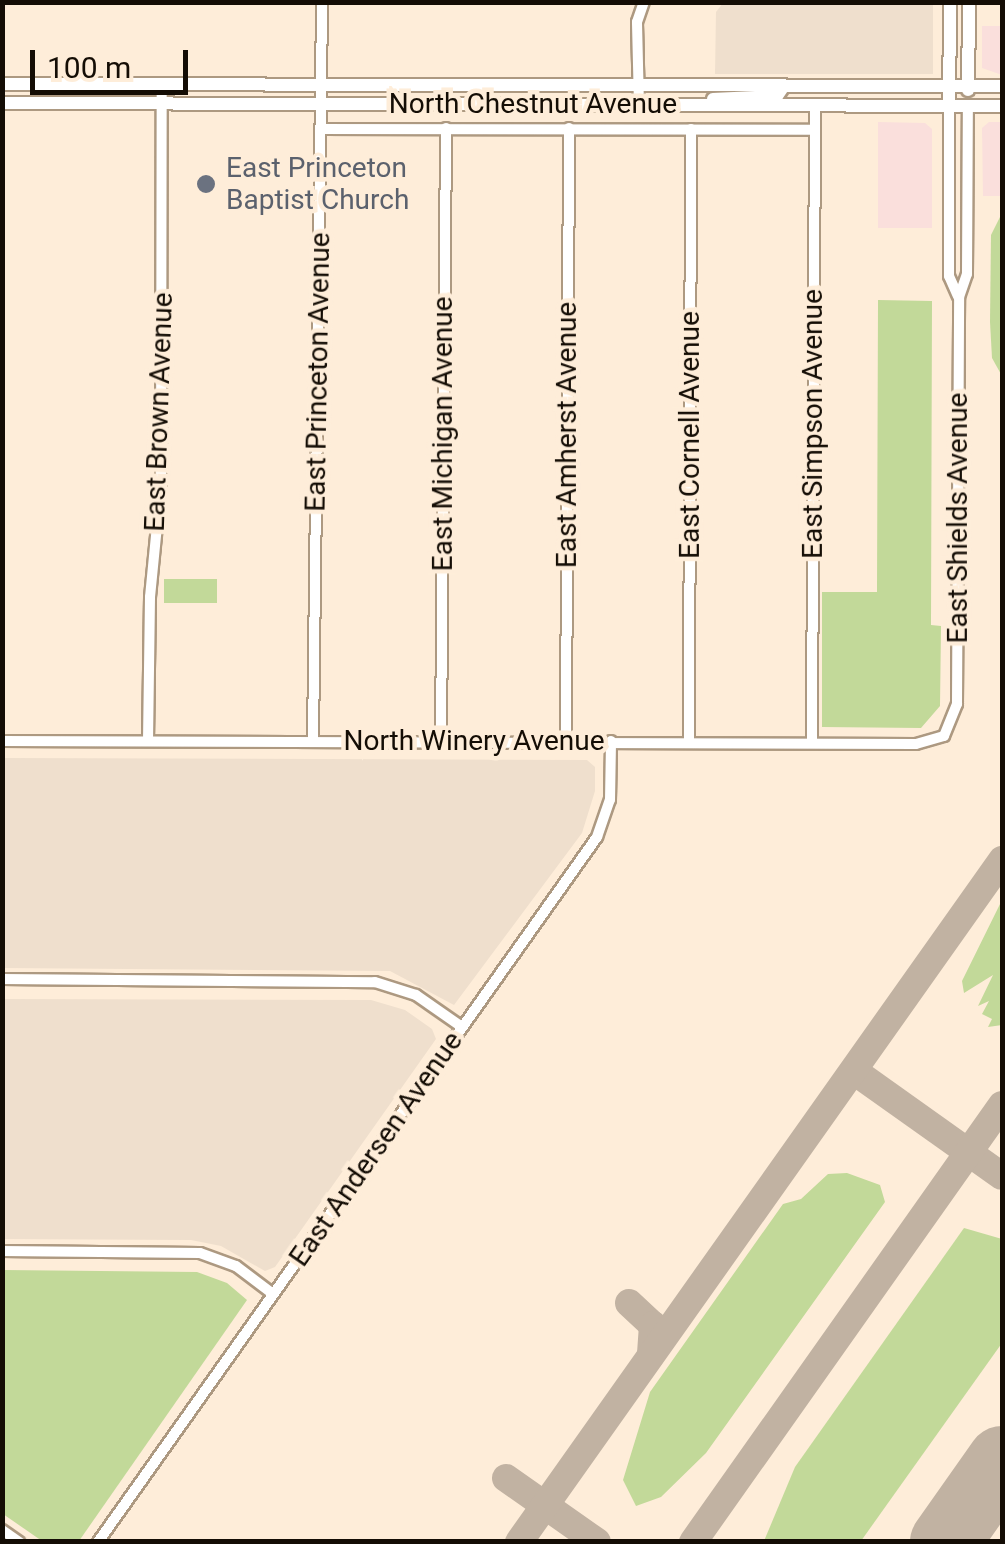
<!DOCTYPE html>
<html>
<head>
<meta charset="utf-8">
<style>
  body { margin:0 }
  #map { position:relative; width:1005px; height:1544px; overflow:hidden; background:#feedd9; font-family:Roboto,sans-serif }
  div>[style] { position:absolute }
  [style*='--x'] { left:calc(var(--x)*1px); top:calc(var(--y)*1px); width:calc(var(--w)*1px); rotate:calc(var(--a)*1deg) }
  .commercial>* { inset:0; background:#fadfdc }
  .industrial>* { inset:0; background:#efdfcd }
  .green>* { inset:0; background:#c2d999; transform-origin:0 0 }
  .taxiway>* { height:28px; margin:-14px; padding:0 14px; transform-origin:14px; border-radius:14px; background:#c1b2a2 }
  .runway>* { height:70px; margin:-35px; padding:0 35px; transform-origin:35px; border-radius:35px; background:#c1b2a2 }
  .roads { filter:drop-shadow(2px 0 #ad9981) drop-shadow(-2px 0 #ad9981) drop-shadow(0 2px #ad9981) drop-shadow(0 -2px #ad9981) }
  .minor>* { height:10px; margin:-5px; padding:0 5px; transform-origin:5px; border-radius:5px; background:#fff }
  .major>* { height:12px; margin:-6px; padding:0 6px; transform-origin:6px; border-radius:6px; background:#fff }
  .dots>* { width:28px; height:28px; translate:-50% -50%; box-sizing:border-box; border:5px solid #feedd9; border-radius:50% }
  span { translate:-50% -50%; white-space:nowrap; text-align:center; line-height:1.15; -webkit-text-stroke:9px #feedd9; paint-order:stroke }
  .street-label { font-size:28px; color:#140d05 }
  .worship-label { font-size:28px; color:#5b616d }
  .left { translate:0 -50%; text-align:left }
  .frame { position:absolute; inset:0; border:5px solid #140d05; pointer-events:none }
  .scale { position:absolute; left:30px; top:50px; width:158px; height:45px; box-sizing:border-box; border:5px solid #140d05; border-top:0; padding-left:12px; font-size:30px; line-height:35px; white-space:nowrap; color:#140d05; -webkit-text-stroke:8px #feedd9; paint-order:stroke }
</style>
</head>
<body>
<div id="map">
  <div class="commercial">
    <div style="clip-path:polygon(982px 26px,1002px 26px,1002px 75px,982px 68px)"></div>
    <div style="clip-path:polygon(878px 122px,925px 123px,932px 129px,932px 228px,878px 228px)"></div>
    <div style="clip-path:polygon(989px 122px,1002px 122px,1002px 196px,983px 196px,982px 128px)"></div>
  </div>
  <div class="industrial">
    <div style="clip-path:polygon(723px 3px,933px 3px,933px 74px,715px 74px,716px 12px)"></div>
    <div style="clip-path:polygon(3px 758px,587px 760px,595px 767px,595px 791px,582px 833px,454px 1005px,390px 971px,3px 968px)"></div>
    <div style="clip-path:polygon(3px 999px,371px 1000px,405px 1010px,432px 1029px,436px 1039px,275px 1267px,265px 1271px,221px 1246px,191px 1240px,3px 1239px)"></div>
  </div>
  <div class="green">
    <div style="clip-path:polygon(1002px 213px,1002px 376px,992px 358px,990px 322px,991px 235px)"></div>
    <div style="clip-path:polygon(878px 300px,932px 301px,931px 625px,941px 626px,940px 706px,921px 728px,822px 727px,822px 592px,877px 592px)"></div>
    <div style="left:217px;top:579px;width:24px;height:53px;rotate:90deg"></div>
    <div style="clip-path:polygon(1002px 900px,1002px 1025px,988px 1027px,992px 1019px,982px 1014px,989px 1001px,978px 1006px,993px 975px,964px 993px,962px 981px)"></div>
    <div style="clip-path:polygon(847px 1173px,880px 1185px,885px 1202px,706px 1453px,661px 1497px,636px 1506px,623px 1480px,650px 1392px,783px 1204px,801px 1199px,828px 1174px)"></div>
    <div style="clip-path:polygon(964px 1228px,1002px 1239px,1002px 1343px,861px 1541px,764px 1541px,795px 1467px)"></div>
    <div style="clip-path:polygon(3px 1270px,197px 1272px,227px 1283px,247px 1300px,79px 1541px,42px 1541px,3px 1514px)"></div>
  </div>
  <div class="taxiway">
    <div style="--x:854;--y:1071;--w:181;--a:35.4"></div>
    <div style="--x:629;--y:1303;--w:33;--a:43"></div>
    <div style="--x:653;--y:1325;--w:30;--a:94"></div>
    <div style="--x:506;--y:1478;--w:111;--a:35.1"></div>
    <div style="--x:519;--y:1542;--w:836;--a:-54.69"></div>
    <div style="--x:693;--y:1542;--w:535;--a:-54.74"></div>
  </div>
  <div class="runway">
    <div style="--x:945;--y:1542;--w:99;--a:-54.9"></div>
  </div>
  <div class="roads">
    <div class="minor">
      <div style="--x:639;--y:105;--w:83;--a:-91.4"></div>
      <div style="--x:637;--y:22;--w:21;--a:-71"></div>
      <div style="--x:949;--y:106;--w:170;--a:90"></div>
      <div style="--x:949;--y:276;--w:22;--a:66"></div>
      <div style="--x:321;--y:129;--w:493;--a:0.1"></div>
      <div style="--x:2;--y:741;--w:914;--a:0.19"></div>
      <div style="--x:916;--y:744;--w:29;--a:-16"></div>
      <div style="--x:944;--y:736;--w:35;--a:-68"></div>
      <div style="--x:957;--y:704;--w:407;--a:-89.7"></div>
      <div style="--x:959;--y:297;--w:24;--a:-71"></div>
      <div style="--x:967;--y:274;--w:168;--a:-89.7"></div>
      <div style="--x:148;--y:741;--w:144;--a:-89.2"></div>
      <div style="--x:150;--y:597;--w:113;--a:-84.4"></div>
      <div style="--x:161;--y:485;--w:401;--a:-89.9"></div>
      <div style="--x:313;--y:741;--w:739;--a:-89.3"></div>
      <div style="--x:441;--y:741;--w:613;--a:-89.53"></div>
      <div style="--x:566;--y:741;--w:613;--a:-89.72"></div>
      <div style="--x:689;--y:741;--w:612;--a:-89.81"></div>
      <div style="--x:812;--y:742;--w:637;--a:-89.73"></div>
      <div style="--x:2;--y:979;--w:373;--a:0.5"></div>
      <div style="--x:375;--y:982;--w:43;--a:17.6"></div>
      <div style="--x:416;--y:995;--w:56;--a:34.8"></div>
      <div style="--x:2;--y:1251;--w:198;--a:0.6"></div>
      <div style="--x:200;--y:1253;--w:38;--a:20"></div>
      <div style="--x:236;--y:1266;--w:46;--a:37.1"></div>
      <div style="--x:2;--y:1530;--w:21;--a:35"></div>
      <div style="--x:98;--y:1542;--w:864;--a:-54.71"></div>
      <div style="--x:597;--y:837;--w:39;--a:-71"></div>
      <div style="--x:610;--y:800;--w:59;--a:-89"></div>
    </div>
    <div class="major">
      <div style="--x:2;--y:84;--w:1000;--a:0.11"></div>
      <div style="--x:968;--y:90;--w:88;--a:-89.3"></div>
      <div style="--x:713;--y:99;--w:64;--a:-2.7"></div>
      <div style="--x:777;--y:96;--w:12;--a:-55"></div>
      <div style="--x:2;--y:103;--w:1000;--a:0.17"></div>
      <div style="--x:949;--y:106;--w:104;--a:-89.4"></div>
    </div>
  </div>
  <div class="dots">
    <div style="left:206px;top:184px;background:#6b7280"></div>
  </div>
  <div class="street-label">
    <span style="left:533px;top:104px">North Chestnut Avenue</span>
    <span style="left:318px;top:372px;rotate:-89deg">East Princeton Avenue</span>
    <span style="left:159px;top:412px;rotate:-88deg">East Brown Avenue</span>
    <span style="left:813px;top:424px;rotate:-90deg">East Simpson Avenue</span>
    <span style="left:443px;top:434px;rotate:-90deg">East Michigan Avenue</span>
    <span style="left:567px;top:435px;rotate:-90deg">East Amherst Avenue</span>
    <span style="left:690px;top:435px;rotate:-90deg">East Cornell Avenue</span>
    <span style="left:958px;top:518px;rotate:-90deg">East Shields Avenue</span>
    <span style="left:474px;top:741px">North Winery Avenue</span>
    <span style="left:376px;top:1149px;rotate:-55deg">East Andersen Avenue</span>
  </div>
  <div class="worship-label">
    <span class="left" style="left:226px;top:184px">East Princeton<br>Baptist Church</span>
  </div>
  <div class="frame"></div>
  <div class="scale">100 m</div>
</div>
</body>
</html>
